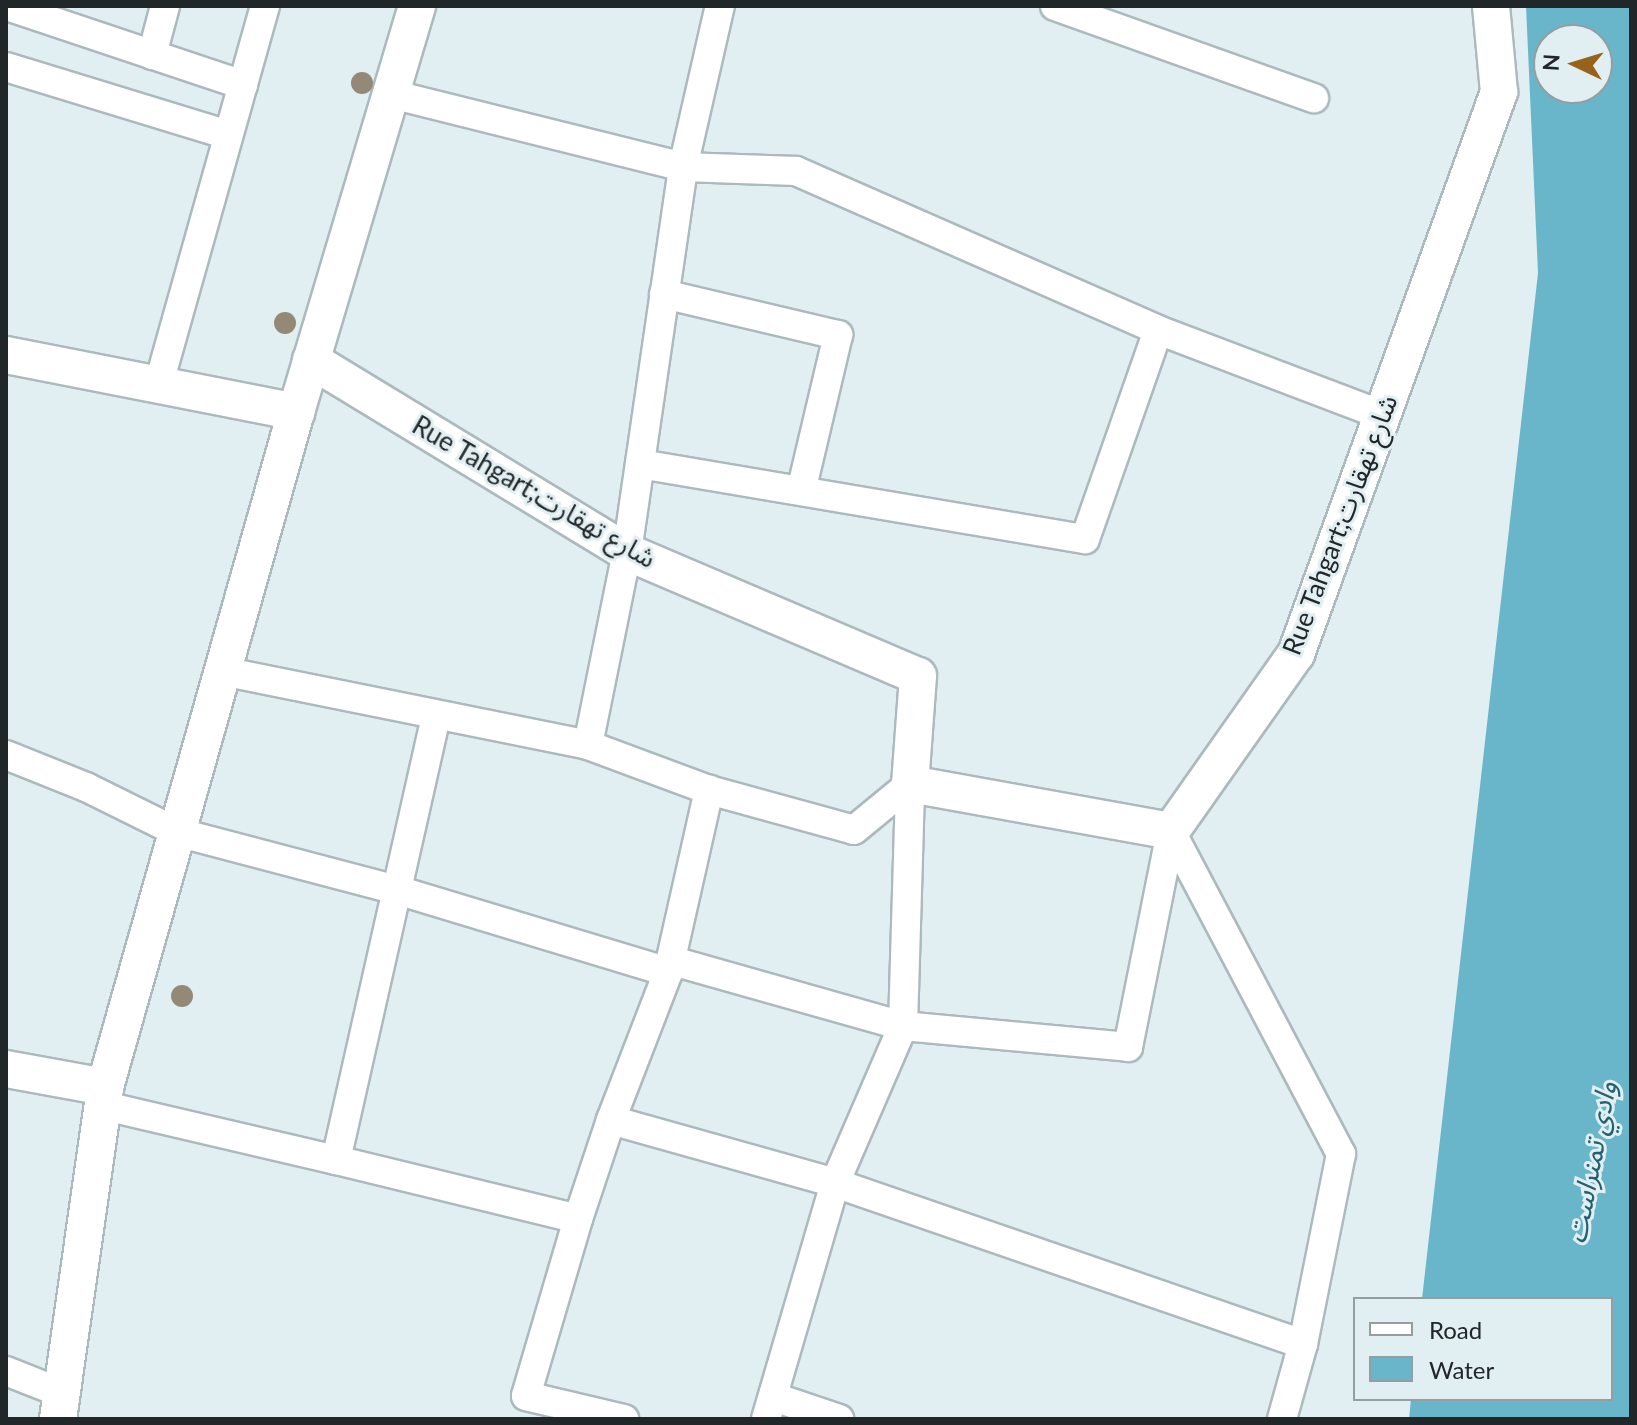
<!DOCTYPE html>
<html>
<head>
<meta charset="utf-8">
<style>
  body { margin:0 }
  #map { position:relative; width:1637px; height:1425px; overflow:hidden; background:#e1eef2; font-family:Lato,"Noto Sans Arabic",sans-serif }
  div>[style] { position:absolute }
  [style*='--x'] { left:calc(var(--x)*1px); top:calc(var(--y)*1px); width:calc(var(--w)*1px); rotate:calc(var(--a)*1deg) }
  .water>* { inset:0; background:#69b6ca }
  .roads { filter:drop-shadow(2px 0 #acb9bd) drop-shadow(-2px 0 #acb9bd) drop-shadow(0 2px #acb9bd) drop-shadow(0 -2px #acb9bd) }
  .minor>* { height:28px; margin:-14px; padding:0 14px; transform-origin:14px; border-radius:14px; background:#fff }
  .tertiary>* { height:36px; margin:-18px; padding:0 18px; transform-origin:18px; border-radius:18px; background:#fff }
  .trees>* { width:22px; height:22px; margin:-11px; border-radius:50%; background:#948976 }
  span { translate:-50% -50%; white-space:nowrap; text-align:center; line-height:1.15; -webkit-text-stroke:6px #e1eef2; paint-order:stroke }
  .street-label { font-size:26px; color:#212628 }
  .water-label { font-size:28px; color:#236170; font-style:italic }
  .frame { position:absolute; inset:0; border:8px solid #212628; pointer-events:none }
  .legend { position:absolute; left:1353px; top:1297px; width:260px; height:104px; box-sizing:border-box; background:#e1eef2; border:2px solid #949ea1; margin:0; padding:10px 14px; list-style:none; font-size:24px; color:#212628 }
  .legend li { display:flex; align-items:center; gap:16px; height:40px }
  .legend b { width:40px; border:2px solid #949ea1 }
  .north { position:absolute; left:1533px; top:24px; width:80px; height:80px; box-sizing:border-box; background:#e1eef2; border:2px solid #949ea1; border-radius:50%; rotate:274deg; font-size:22px; font-weight:700; line-height:32px; text-align:center; color:#212628 }
  .north::after { content:''; display:block; margin:auto; width:28px; height:36px; background:#976219; clip-path:polygon(50% 0,100% 100%,50% 72%,0 100%) }
</style>
</head>
<body>
<div id="map">
  <div class="water">
    <div style="clip-path:polygon(evenodd,1526px 6px,1631px 6px,1631px 1419px,1409px 1419px,1411px 1399px,1611px 1399px,1611px 1299px,1422px 1299px,1538px 273px,1526px 6px,1549px 40px,1597px 40px,1597px 88px,1549px 88px,1549px 40px)"></div>
  </div>
  <div class="roads">
    <div class="minor">
      <div style="--x:7;--y:6;--w:249;--a:18.5"></div>
      <div style="--x:1055;--y:6;--w:275;--a:19.6"></div>
      <div style="--x:152;--y:55;--w:51;--a:-75.1"></div>
      <div style="--x:6;--y:67;--w:232;--a:17"></div>
      <div style="--x:391;--y:94;--w:301;--a:14"></div>
      <div style="--x:683;--y:167;--w:113;--a:2"></div>
      <div style="--x:796;--y:171;--w:395;--a:23.7"></div>
      <div style="--x:1158;--y:330;--w:240;--a:20.8"></div>
      <div style="--x:664;--y:294;--w:179;--a:13.3"></div>
      <div style="--x:838;--y:335;--w:160;--a:103.3"></div>
      <div style="--x:159;--y:383;--w:392;--a:-74.3"></div>
      <div style="--x:640;--y:464;--w:451;--a:9.6"></div>
      <div style="--x:1085;--y:539;--w:221;--a:-70.7"></div>
      <div style="--x:222;--y:671;--w:373;--a:11.4"></div>
      <div style="--x:588;--y:745;--w:197;--a:-78.6"></div>
      <div style="--x:627;--y:552;--w:389;--a:-81.7"></div>
      <div style="--x:683;--y:167;--w:165;--a:-77.1"></div>
      <div style="--x:588;--y:745;--w:129;--a:20.4"></div>
      <div style="--x:709;--y:790;--w:150;--a:15.4"></div>
      <div style="--x:854;--y:830;--w:72;--a:-39.4"></div>
      <div style="--x:6;--y:755;--w:86;--a:21.8"></div>
      <div style="--x:86;--y:787;--w:102;--a:26.3"></div>
      <div style="--x:177;--y:832;--w:231;--a:14.8"></div>
      <div style="--x:400;--y:891;--w:280;--a:16.8"></div>
      <div style="--x:668;--y:972;--w:187;--a:-77.3"></div>
      <div style="--x:673;--y:961;--w:239;--a:15.8"></div>
      <div style="--x:903;--y:1026;--w:226;--a:5.3"></div>
      <div style="--x:1128;--y:1047;--w:220;--a:-78.7"></div>
      <div style="--x:101;--y:1105;--w:241;--a:13.2"></div>
      <div style="--x:336;--y:1160;--w:455;--a:-77.3"></div>
      <div style="--x:611;--y:1120;--w:233;--a:15.7"></div>
      <div style="--x:835;--y:1183;--w:171;--a:-66.6"></div>
      <div style="--x:903;--y:1026;--w:242;--a:-88.3"></div>
      <div style="--x:336;--y:1160;--w:249;--a:13.7"></div>
      <div style="--x:578;--y:1219;--w:104;--a:-71.6"></div>
      <div style="--x:611;--y:1120;--w:159;--a:-68.9"></div>
      <div style="--x:578;--y:1219;--w:184;--a:106.4"></div>
      <div style="--x:526;--y:1396;--w:101;--a:13.2"></div>
      <div style="--x:6;--y:1371;--w:62;--a:21.6"></div>
      <div style="--x:774;--y:1397;--w:69;--a:18.7"></div>
      <div style="--x:766;--y:1419;--w:246;--a:-73.7"></div>
      <div style="--x:835;--y:1183;--w:495;--a:19"></div>
      <div style="--x:1303;--y:1344;--w:194;--a:-78.7"></div>
      <div style="--x:1341;--y:1154;--w:365;--a:-117.8"></div>
      <div style="--x:1282;--y:1419;--w:78;--a:-74.4"></div>
    </div>
    <div class="tertiary">
      <div style="--x:6;--y:355;--w:296;--a:11.1"></div>
      <div style="--x:296;--y:412;--w:424;--a:-73.4"></div>
      <div style="--x:311;--y:360;--w:370;--a:31.3"></div>
      <div style="--x:627;--y:552;--w:316;--a:23.1"></div>
      <div style="--x:918;--y:676;--w:108;--a:94.2"></div>
      <div style="--x:910;--y:784;--w:265;--a:10.2"></div>
      <div style="--x:1171;--y:831;--w:217;--a:-54.8"></div>
      <div style="--x:1296;--y:654;--w:598;--a:-70.14"></div>
      <div style="--x:1499;--y:92;--w:86;--a:-95.3"></div>
      <div style="--x:6;--y:1069;--w:101;--a:10.3"></div>
      <div style="--x:58;--y:1419;--w:335;--a:-81.9"></div>
      <div style="--x:105;--y:1087;--w:702;--a:-74.2"></div>
    </div>
  </div>
  <div class="trees">
    <div style="left:362px;top:83px"></div>
    <div style="left:285px;top:323px"></div>
    <div style="left:182px;top:996px"></div>
  </div>
  <div class="street-label">
    <span style="left:534px;top:492px;rotate:30deg">Rue Tahgart;شارع تهقارت</span>
    <span style="left:1340px;top:525px;rotate:-69deg">Rue Tahgart;شارع تهقارت</span>
  </div>
  <div class="water-label">
    <span style="left:1590px;top:1162px;rotate:-79deg">وادي تمنراست</span>
  </div>
  <div class="frame"></div>
  <ul class="legend">
  <li><b style="height:10px;background:#fff"></b>Road</li>
  <li><b style="height:22px;background:#69b6ca"></b>Water</li>
  </ul>
  <div class="north">N</div>
</div>
</body>
</html>
